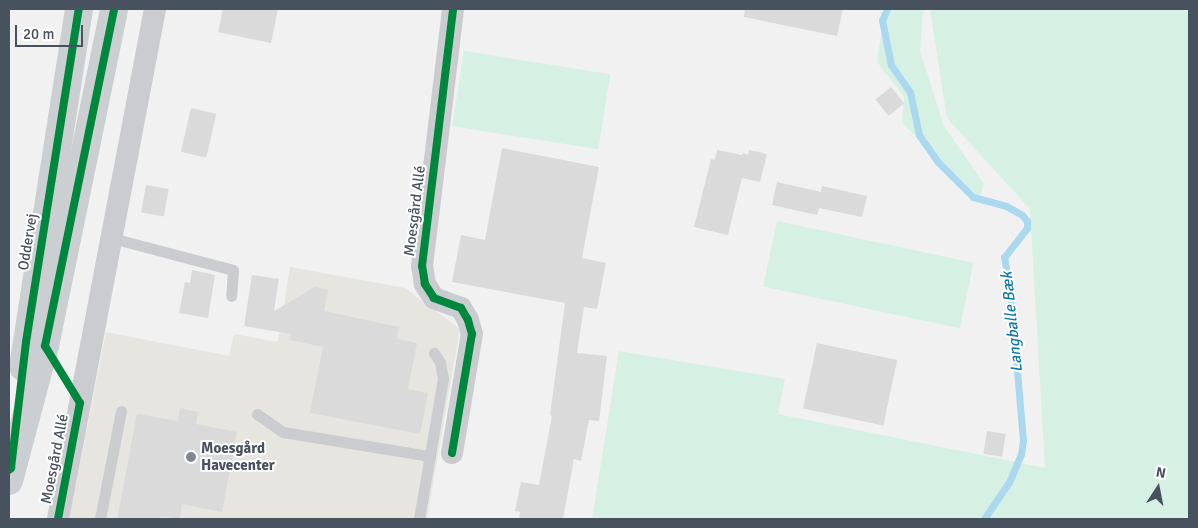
<!DOCTYPE html>
<html>
<head>
<meta charset="utf-8">
<style>
  body { margin:0 }
  #map { position:relative; width:1198px; height:528px; overflow:hidden; background:#f1f1f1; font-family:Signika,sans-serif }
  div>[style] { position:absolute }
  [style*='--x'] { left:calc(var(--x)*1px); top:calc(var(--y)*1px); width:calc(var(--w)*1px); rotate:calc(var(--a)*1deg) }
  .commercial>* { inset:0; background:#e6e5df }
  .green>* { inset:0; background:#d6f0e3; transform-origin:0 0 }
  .stream>* { height:7px; margin:-3.5px; padding:0 3.5px; transform-origin:3.5px; border-radius:3.5px; background:#aad8ee }
  .building>* { inset:0; background:#dadadb; transform-origin:0 0 }
  .service>* { height:11px; margin:-5.5px; padding:0 5.5px; transform-origin:5.5px; border-radius:5.5px; background:#cbcccf }
  .minor>* { height:22px; margin:-11px; padding:0 11px; transform-origin:11px; border-radius:11px; background:#cbcccf }
  .secondary>* { height:28px; margin:-14px; padding:0 14px; transform-origin:14px; border-radius:14px; background:#cccfd2 }
  .cycleway>* { height:8px; margin:-4px; padding:0 4px; transform-origin:4px; border-radius:4px; background:#00873e }
  .dots>* { width:14px; height:14px; translate:-50% -50%; box-sizing:border-box; border:2px solid #fff; border-radius:50% }
  span { translate:-50% -50%; white-space:nowrap; text-align:center; line-height:1.15; -webkit-text-stroke:4px #fff; paint-order:stroke }
  .street-label { font-size:15px; color:#48515e }
  .poi-label { font-size:15px; color:#48515e; font-weight:700 }
  .left { translate:0 -50%; text-align:left }
  .water-label { font-size:16px; color:#0c7aac; font-style:italic }
  .frame { position:absolute; inset:0; border:10px solid #48515e; pointer-events:none }
  .north { position:absolute; left:1133px; top:463px; width:50px; height:50px; -webkit-text-stroke:4px #fff; paint-order:stroke; rotate:11deg; font-size:14px; font-weight:700; line-height:20px; text-align:center; color:#48515e }
  .north::after { content:''; display:block; margin:auto; width:18px; height:22px; background:#48515e; clip-path:polygon(50% 0,100% 100%,50% 72%,0 100%) }
  .scale { position:absolute; left:15px; top:25px; width:68px; height:22px; box-sizing:border-box; border:2px solid #48515e; border-top:0; padding-left:6px; font-size:15px; line-height:18px; white-space:nowrap; color:#48515e; -webkit-text-stroke:4px #fff; paint-order:stroke }
</style>
</head>
<body>
<div id="map">
  <div class="commercial">
    <div style="clip-path:polygon(290px 267px,405px 288px,460px 329px,427px 519px,69px 519px,106px 332px,229px 356px,234px 334px,278px 342px)"></div>
  </div>
  <div class="green">
    <div style="clip-path:polygon(885px 9px,923px 9px,920px 51px,944px 126px,984px 184px,979px 197px,902px 123px,904px 97px,877px 62px)"></div>
    <div style="clip-path:polygon(930px 9px,1189px 9px,1189px 519px,592px 519px,619px 351px,785px 379px,778px 414px,1045px 468px,1030px 209px,947px 118px)"></div>
    <div style="left:464px;top:51px;width:148px;height:76px;rotate:9deg"></div>
    <div style="left:777px;top:221px;width:201px;height:67px;rotate:12deg"></div>
  </div>
  <div class="stream">
    <div style="--x:887;--y:9;--w:12;--a:114"></div>
    <div style="--x:882;--y:20;--w:46;--a:78.7"></div>
    <div style="--x:891;--y:65;--w:33;--a:55"></div>
    <div style="--x:910;--y:92;--w:44;--a:78.2"></div>
    <div style="--x:919;--y:135;--w:33;--a:55"></div>
    <div style="--x:938;--y:162;--w:49;--a:45"></div>
    <div style="--x:973;--y:197;--w:34;--a:15"></div>
    <div style="--x:1006;--y:206;--w:18;--a:29"></div>
    <div style="--x:1022;--y:215;--w:8;--a:50"></div>
    <div style="--x:1027;--y:221;--w:7;--a:90"></div>
    <div style="--x:1027;--y:228;--w:37;--a:128"></div>
    <div style="--x:1004;--y:257;--w:33;--a:79"></div>
    <div style="--x:1010;--y:289;--w:152;--a:85.1"></div>
    <div style="--x:1023;--y:440;--w:14;--a:98"></div>
    <div style="--x:1021;--y:454;--w:30;--a:113"></div>
    <div style="--x:1009;--y:482;--w:45;--a:124"></div>
  </div>
  <div class="building">
    <div style="clip-path:polygon(223px 9px,278px 9px,271px 43px,218px 32px)"></div>
    <div style="clip-path:polygon(745px 9px,843px 9px,837px 36px,744px 17px)"></div>
    <div style="left:891px;top:87px;width:21px;height:20px;rotate:51deg"></div>
    <div style="left:191px;top:108px;width:26px;height:45px;rotate:13deg"></div>
    <div style="clip-path:polygon(502px 148px,599px 167px,582px 258px,606px 263px,597px 309px,584px 307px,577px 353px,607px 356px,599px 421px,589px 420px,581px 461px,574px 459px,563px 519px,519px 519px,520px 512px,515px 511px,521px 482px,539px 485px,552px 416px,550px 415px,565px 303px,452px 282px,461px 235px,485px 240px)"></div>
    <div style="clip-path:polygon(717px 150px,742px 155px,743px 153px,748px 155px,749px 150px,767px 154px,760px 182px,742px 178px,728px 235px,694px 227px,711px 159px,715px 160px)"></div>
    <div style="clip-path:polygon(777px 182px,821px 192px,822px 186px,867px 196px,862px 217px,819px 208px,817px 215px,772px 205px)"></div>
    <div style="left:146px;top:185px;width:23px;height:28px;rotate:10deg"></div>
    <div style="clip-path:polygon(192px 270px,215px 275px,208px 318px,179px 313px,185px 282px,190px 283px)"></div>
    <div style="clip-path:polygon(252px 275px,279px 279px,274px 311px,315px 287px,328px 290px,324px 311px,399px 327px,397px 339px,417px 343px,408px 389px,428px 393px,420px 434px,310px 413px,323px 347px,290px 340px,291px 334px,244px 326px)"></div>
    <div style="left:817px;top:343px;width:82px;height:67px;rotate:12deg"></div>
    <div style="clip-path:polygon(180px 408px,198px 412px,196px 424px,237px 432px,222px 512px,182px 504px,180px 519px,161px 516px,160px 519px,117px 519px,137px 414px,178px 421px)"></div>
    <div style="left:987px;top:431px;width:19px;height:23px;rotate:9deg"></div>
  </div>
  <div class="service">
    <div style="--x:112;--y:238;--w:125;--a:14.8"></div>
    <div style="--x:233;--y:270;--w:26;--a:94"></div>
    <div style="--x:257;--y:414;--w:32;--a:35"></div>
    <div style="--x:283;--y:432;--w:149;--a:9.3"></div>
    <div style="--x:100;--y:519;--w:110;--a:-79"></div>
    <div style="--x:419;--y:519;--w:143;--a:-80.3"></div>
    <div style="--x:443;--y:378;--w:16;--a:-101"></div>
    <div style="--x:440;--y:362;--w:11;--a:-124"></div>
  </div>
  <div class="minor">
    <div style="--x:452;--y:453;--w:121;--a:-80.5"></div>
    <div style="--x:472;--y:334;--w:15;--a:-106"></div>
    <div style="--x:468;--y:320;--w:14;--a:-120"></div>
    <div style="--x:461;--y:308;--w:29;--a:-160"></div>
    <div style="--x:434;--y:298;--w:17;--a:-123"></div>
    <div style="--x:425;--y:284;--w:18;--a:-99"></div>
    <div style="--x:422;--y:266;--w:259;--a:-83.1"></div>
    <div style="--x:58;--y:519;--w:519;--a:-79.23"></div>
  </div>
  <div class="secondary">
    <div style="--x:23;--y:367;--w:362;--a:-81.1"></div>
    <div style="--x:9;--y:481;--w:140;--a:-75.1"></div>
    <div style="--x:45;--y:346;--w:344;--a:-78.4"></div>
  </div>
  <div class="cycleway">
    <div style="--x:452;--y:453;--w:121;--a:-80.5"></div>
    <div style="--x:472;--y:334;--w:15;--a:-106"></div>
    <div style="--x:468;--y:320;--w:14;--a:-120"></div>
    <div style="--x:461;--y:308;--w:29;--a:-160"></div>
    <div style="--x:434;--y:298;--w:17;--a:-123"></div>
    <div style="--x:425;--y:284;--w:18;--a:-99"></div>
    <div style="--x:422;--y:266;--w:259;--a:-83.1"></div>
    <div style="--x:9;--y:470;--w:3;--a:-45"></div>
    <div style="--x:11;--y:468;--w:127;--a:-83.2"></div>
    <div style="--x:26;--y:342;--w:337;--a:-81"></div>
    <div style="--x:58;--y:519;--w:118;--a:-79.3"></div>
    <div style="--x:80;--y:403;--w:67;--a:-121.6"></div>
    <div style="--x:45;--y:346;--w:344;--a:-78.4"></div>
  </div>
  <div class="dots">
    <div style="left:191px;top:457px;background:#838991"></div>
  </div>
  <div class="street-label">
    <span style="left:415px;top:211px;rotate:-83deg">Moesgård Allé</span>
    <span style="left:28px;top:242px;rotate:-81deg">Oddervej</span>
    <span style="left:55px;top:459px;rotate:-79deg">Moesgård Allé</span>
  </div>
  <div class="poi-label">
    <span class="left" style="left:201px;top:457px">Moesgård<br>Havecenter</span>
  </div>
  <div class="water-label">
    <span style="left:1012px;top:322px;rotate:-96deg">Langballe Bæk</span>
  </div>
  <div class="frame"></div>
  <div class="north">N</div>
  <div class="scale">20 m</div>
</div>
</body>
</html>
